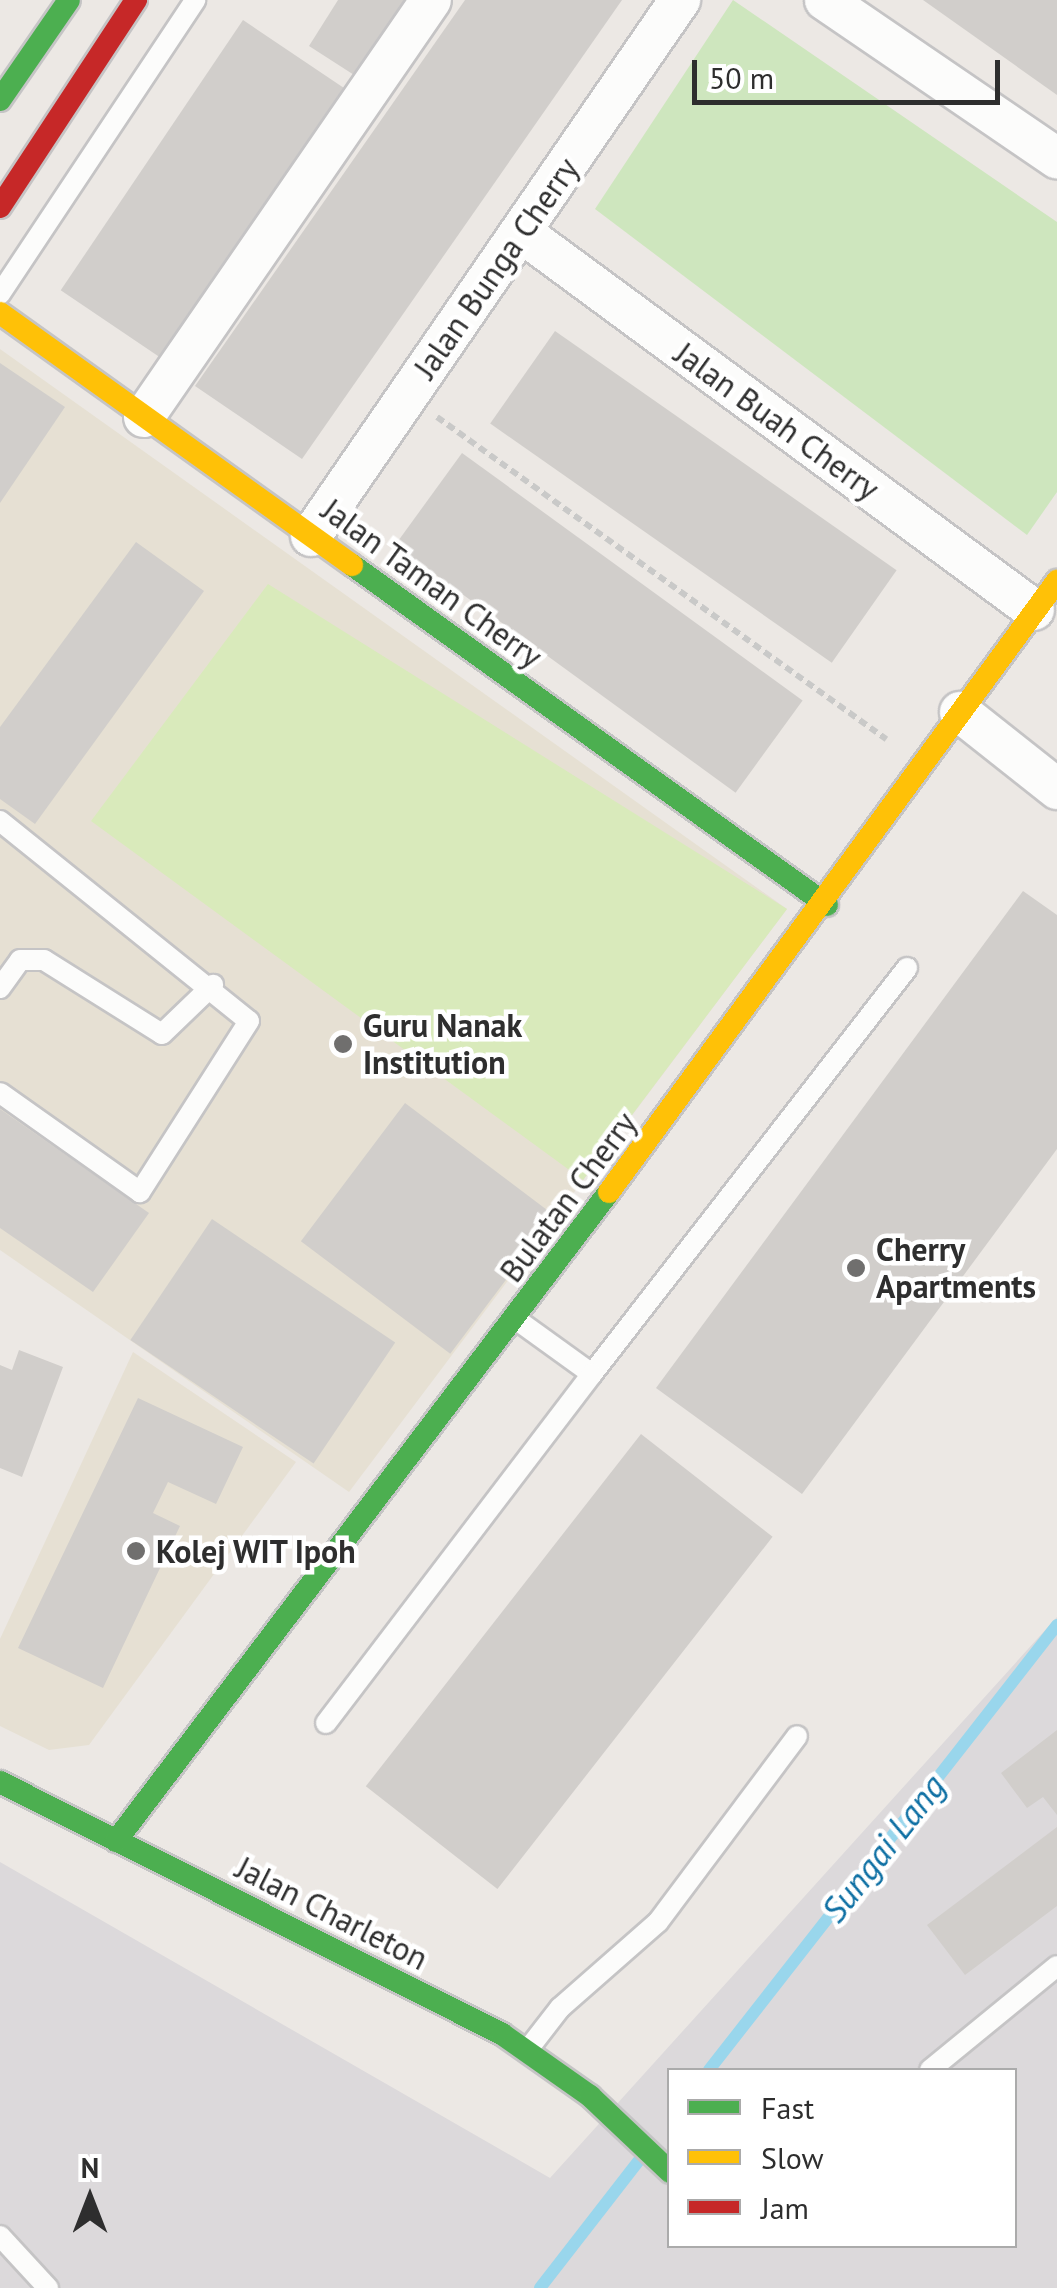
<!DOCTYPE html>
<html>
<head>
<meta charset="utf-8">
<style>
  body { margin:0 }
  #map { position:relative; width:1057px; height:2288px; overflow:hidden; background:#ece8e4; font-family:"PT Sans",sans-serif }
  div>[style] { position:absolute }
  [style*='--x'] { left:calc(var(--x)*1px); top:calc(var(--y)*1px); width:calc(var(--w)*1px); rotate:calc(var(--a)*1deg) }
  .industrial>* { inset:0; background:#dcd9db }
  .education>* { inset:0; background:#e6e0d3 }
  .green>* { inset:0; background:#cee6be }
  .pitch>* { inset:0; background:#d9eabb }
  .stream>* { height:12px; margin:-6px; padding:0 6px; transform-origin:6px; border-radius:6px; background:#99d6ec }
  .building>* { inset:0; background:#d1cecb; transform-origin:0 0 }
  .path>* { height:6px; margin-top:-3px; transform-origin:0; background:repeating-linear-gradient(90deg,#c9c9c8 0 8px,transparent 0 13px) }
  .roads { filter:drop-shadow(2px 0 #c5c4c5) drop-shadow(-2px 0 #c5c4c5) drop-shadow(0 2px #c5c4c5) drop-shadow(0 -2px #c5c4c5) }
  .lane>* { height:20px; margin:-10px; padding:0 10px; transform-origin:10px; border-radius:10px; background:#fcfcfb }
  .street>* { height:40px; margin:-20px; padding:0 20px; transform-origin:20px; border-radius:20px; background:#fcfcfb }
  .fast>* { height:22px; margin:-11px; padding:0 11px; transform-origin:11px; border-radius:11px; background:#4caf50 }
  .slow>* { height:22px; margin:-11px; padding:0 11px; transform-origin:11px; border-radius:11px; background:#ffc107 }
  .jam>* { height:22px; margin:-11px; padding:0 11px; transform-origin:11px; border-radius:11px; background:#c62828 }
  .dots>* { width:28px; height:28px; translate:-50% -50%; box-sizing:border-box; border:5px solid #fff; border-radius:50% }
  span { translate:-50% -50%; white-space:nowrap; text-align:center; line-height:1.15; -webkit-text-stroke:9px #fff; paint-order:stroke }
  .street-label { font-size:32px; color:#2e2e2e }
  .poi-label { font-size:32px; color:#2e2e2e; font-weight:700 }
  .left { translate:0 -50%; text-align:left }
  .water-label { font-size:35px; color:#0d6fa3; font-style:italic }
  .legend { position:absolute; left:667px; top:2068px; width:350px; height:180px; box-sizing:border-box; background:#fff; border:2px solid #ababab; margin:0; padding:12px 18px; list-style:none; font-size:30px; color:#2e2e2e }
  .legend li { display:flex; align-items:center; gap:20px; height:50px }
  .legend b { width:50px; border:2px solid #ababab }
  .north { position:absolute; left:40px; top:2148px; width:100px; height:100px; -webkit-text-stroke:8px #fff; paint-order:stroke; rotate:0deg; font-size:28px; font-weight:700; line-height:40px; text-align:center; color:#2e2e2e }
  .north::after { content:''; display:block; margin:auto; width:35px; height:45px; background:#2e2e2e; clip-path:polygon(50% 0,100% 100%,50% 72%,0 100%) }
  .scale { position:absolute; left:692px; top:60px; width:308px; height:45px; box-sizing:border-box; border:5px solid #2e2e2e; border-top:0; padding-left:12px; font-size:30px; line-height:35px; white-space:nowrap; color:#2e2e2e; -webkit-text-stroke:8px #fff; paint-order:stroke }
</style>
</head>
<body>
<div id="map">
  <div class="industrial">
    <div style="clip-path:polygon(evenodd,1057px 1617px,1057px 2288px,0 2288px,0 1862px,550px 2178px,1057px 1617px,670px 2070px,1014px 2070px,1014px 2246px,670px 2246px,670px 2070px)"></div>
  </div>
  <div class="education">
    <div style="clip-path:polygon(0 349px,787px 909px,349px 1492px,0 1250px)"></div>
    <div style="clip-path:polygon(133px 1352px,296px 1462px,89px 1745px,49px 1750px,0 1726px,0 1639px)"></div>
  </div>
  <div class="green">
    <div style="clip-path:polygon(733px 0,1057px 222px,1057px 492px,1027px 535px,595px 209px)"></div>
  </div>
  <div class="pitch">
    <div style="clip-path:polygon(268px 584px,787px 909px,583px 1180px,91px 821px)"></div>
  </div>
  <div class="stream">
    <div style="--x:709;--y:2070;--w:565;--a:-51.97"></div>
    <div style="--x:540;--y:2288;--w:163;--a:-52.2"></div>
  </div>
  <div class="building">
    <div style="clip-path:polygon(338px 0,419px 0,365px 82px,309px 46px)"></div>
    <div style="clip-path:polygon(465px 0,622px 0,302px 459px,195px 386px)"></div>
    <div style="clip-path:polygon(923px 0,1057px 0,1057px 95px)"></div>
    <div style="left:243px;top:20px;width:133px;height:326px;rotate:34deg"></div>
    <div style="left:555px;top:331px;width:417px;height:113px;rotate:35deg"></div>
    <div style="clip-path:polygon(0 363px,65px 407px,0 503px)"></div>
    <div style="left:462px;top:453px;width:421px;height:114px;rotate:36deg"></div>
    <div style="clip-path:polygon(136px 542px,204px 591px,35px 824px,0 799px,0 727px)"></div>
    <div style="clip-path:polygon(1023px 891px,1057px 915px,1057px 1149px,802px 1494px,656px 1388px)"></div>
    <div style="left:405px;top:1103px;width:187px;height:173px;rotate:37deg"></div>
    <div style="clip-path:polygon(0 1109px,149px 1213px,93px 1292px,0 1228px)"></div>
    <div style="left:212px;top:1219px;width:221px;height:146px;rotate:34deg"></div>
    <div style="clip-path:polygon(19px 1350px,63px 1367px,22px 1477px,0 1468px,0 1365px,12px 1370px)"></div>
    <div style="clip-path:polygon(138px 1398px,243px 1447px,216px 1504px,168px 1482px,153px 1513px,180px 1526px,103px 1688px,18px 1648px)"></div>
    <div style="left:641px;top:1434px;width:167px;height:447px;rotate:38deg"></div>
    <div style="clip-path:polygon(1057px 1730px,1057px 1815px,1043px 1797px,1027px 1808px,1001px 1773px)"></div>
    <div style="clip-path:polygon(1057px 1827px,1057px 1906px,965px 1975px,927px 1925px)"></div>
  </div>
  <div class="path">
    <div style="--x:437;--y:417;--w:553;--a:35.65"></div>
  </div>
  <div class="roads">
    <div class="lane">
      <div style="--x:0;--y:294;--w:353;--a:-56.4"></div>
      <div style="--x:0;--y:821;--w:319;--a:38.8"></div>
      <div style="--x:249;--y:1021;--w:203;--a:122.5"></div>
      <div style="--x:140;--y:1192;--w:171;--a:-144.7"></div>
      <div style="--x:0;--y:988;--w:34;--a:-54"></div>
      <div style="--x:20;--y:960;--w:24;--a:0"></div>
      <div style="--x:44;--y:960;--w:139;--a:32.1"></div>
      <div style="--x:162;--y:1034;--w:71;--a:-43.9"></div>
      <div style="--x:517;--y:1320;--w:92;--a:35.8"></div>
      <div style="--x:592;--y:1374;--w:514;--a:-52.19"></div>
      <div style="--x:326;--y:1723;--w:439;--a:-52.7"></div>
      <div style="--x:529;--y:2048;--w:51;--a:-52.2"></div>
      <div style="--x:560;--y:2008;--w:130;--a:-41.3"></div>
      <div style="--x:658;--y:1922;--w:232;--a:-53.2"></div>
      <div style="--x:930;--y:2070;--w:164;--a:-39.3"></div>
      <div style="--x:0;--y:2236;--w:71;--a:47.3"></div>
    </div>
    <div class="street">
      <div style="--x:825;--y:0;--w:281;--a:34.3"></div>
      <div style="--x:521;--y:232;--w:637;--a:36.38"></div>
      <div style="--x:144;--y:417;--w:506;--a:-55.46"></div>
      <div style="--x:311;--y:536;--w:651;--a:-55.46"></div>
      <div style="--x:960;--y:712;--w:124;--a:38.4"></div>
    </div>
    <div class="fast">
      <div style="--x:0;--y:100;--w:121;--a:-55.4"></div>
      <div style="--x:352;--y:565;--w:584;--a:35.59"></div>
      <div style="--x:0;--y:1782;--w:562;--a:26.66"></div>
      <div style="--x:502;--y:2034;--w:108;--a:35.2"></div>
      <div style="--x:590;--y:2096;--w:110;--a:43.5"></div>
      <div style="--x:116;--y:1841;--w:815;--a:-52.78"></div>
    </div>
    <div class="slow">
      <div style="--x:0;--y:313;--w:433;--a:35.6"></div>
      <div style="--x:609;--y:1192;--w:758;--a:-53.75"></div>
    </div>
    <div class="jam">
      <div style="--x:0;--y:207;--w:248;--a:-56.7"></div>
    </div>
  </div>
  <div class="dots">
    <div style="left:343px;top:1044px;background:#706f6e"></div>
    <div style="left:856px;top:1268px;background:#706f6e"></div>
    <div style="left:136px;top:1551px;background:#706f6e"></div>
  </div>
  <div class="street-label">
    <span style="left:496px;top:268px;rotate:-55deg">Jalan Bunga Cherry</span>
    <span style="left:777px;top:421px;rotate:36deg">Jalan Buah Cherry</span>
    <span style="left:432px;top:583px;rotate:36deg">Jalan Taman Cherry</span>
    <span style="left:568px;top:1197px;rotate:-53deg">Bulatan Cherry</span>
    <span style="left:332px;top:1913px;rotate:27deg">Jalan Charleton</span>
  </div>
  <div class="poi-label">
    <span class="left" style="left:363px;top:1044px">Guru Nanak<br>Institution</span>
    <span class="left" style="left:876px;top:1268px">Cherry<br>Apartments</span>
    <span class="left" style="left:156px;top:1551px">Kolej WIT Ipoh</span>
  </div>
  <div class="water-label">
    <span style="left:883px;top:1848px;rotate:-52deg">Sungai Lang</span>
  </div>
  <ul class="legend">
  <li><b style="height:12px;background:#4caf50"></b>Fast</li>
  <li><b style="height:12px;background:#ffc107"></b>Slow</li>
  <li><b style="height:12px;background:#c62828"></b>Jam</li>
  </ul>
  <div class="north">N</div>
  <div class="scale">50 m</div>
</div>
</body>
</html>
